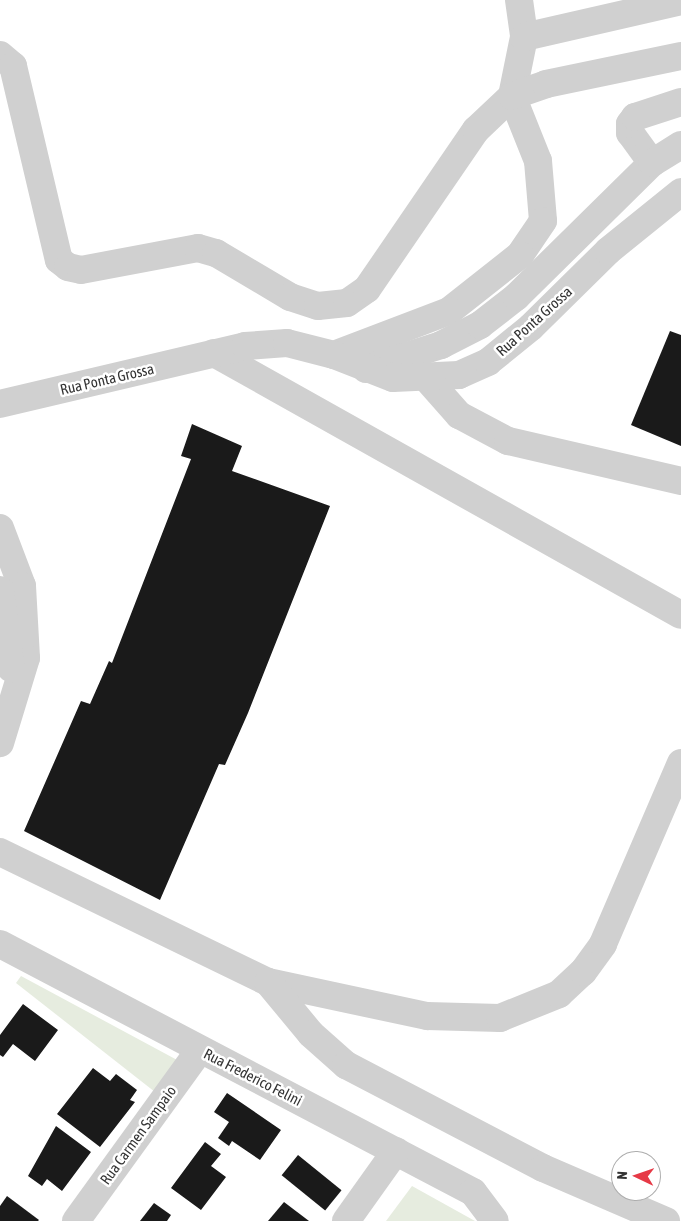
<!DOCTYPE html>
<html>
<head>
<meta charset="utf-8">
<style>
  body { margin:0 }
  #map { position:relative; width:681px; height:1221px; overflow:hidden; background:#fff; font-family:"Asap Condensed",sans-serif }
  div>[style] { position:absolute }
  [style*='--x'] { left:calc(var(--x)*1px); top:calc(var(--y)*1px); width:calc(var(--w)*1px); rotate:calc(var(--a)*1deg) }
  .green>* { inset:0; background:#e6ecdf }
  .building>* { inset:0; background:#1a1a1a; transform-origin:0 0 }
  .minor>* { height:28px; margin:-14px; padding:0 14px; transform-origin:14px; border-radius:14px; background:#d0d0d0 }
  span { translate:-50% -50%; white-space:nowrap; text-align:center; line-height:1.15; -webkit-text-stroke:5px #fff; paint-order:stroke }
  .street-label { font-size:15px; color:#333 }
  .north { position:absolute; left:611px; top:1151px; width:50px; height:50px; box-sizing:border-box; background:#fff; border:1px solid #adadad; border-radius:50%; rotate:273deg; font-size:14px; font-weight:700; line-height:20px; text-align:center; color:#333 }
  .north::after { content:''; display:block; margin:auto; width:18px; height:22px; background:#e63946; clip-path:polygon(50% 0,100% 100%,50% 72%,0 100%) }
</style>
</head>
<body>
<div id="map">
  <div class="green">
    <div style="clip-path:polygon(21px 976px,179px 1061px,155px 1092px,16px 983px)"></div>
    <div style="clip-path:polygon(412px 1186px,475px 1221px,386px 1221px)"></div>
  </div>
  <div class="building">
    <div style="clip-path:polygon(670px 331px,681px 335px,681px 446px,631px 425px)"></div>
    <div style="clip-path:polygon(192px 424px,242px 446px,232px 471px,330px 506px,248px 713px,225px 765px,219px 764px,160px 900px,24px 831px,81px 701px,90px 704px,109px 661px,112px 663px,191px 459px,181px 456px)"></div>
    <div style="clip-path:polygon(23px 1004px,58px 1030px,35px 1061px,13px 1044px,3px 1057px,0 1055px,0 1035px)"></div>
    <div style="clip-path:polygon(93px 1068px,110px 1081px,116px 1074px,137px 1090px,130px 1100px,135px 1102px,100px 1147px,57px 1114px)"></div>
    <div style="clip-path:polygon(227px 1093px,281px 1130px,260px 1160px,232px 1141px,229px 1146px,218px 1138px,229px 1122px,214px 1112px)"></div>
    <div style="clip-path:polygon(56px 1126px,91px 1152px,62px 1191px,47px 1179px,42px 1186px,28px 1176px)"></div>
    <div style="clip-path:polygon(205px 1142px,221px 1154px,211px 1166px,226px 1177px,201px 1210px,171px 1188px)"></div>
    <div style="left:298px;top:1155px;width:56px;height:26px;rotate:39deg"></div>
    <div style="clip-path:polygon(7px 1196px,39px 1220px,38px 1221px,0 1221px,0 1206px)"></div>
    <div style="clip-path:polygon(284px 1202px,309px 1221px,268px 1221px)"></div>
    <div style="clip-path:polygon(154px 1203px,171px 1215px,167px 1221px,140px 1221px)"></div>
  </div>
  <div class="minor">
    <div style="--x:519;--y:0;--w:37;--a:82"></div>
    <div style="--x:0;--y:55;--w:17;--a:40"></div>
    <div style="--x:13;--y:66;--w:199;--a:76.7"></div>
    <div style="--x:59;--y:260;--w:11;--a:38"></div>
    <div style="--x:68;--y:267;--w:13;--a:13"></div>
    <div style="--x:81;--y:270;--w:119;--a:-10.6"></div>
    <div style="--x:198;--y:248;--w:19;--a:16"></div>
    <div style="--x:216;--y:253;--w:86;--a:30.7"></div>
    <div style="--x:290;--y:297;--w:29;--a:18"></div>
    <div style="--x:318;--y:306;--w:29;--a:-6"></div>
    <div style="--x:347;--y:303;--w:24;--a:-35"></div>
    <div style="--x:367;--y:289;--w:193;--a:-55.6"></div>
    <div style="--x:476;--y:130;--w:50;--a:-43.4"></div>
    <div style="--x:512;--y:96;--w:70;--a:68.2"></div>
    <div style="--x:538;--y:161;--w:60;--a:85.2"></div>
    <div style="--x:543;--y:221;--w:41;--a:124.1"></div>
    <div style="--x:520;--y:255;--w:90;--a:141.7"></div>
    <div style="--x:449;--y:311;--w:123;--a:159.1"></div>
    <div style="--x:512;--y:96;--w:60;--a:-78.5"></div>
    <div style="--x:524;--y:37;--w:161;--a:-12.9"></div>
    <div style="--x:512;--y:96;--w:36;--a:-19"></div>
    <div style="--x:546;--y:84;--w:138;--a:-11.7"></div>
    <div style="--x:652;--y:163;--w:37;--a:-126"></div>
    <div style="--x:630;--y:133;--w:9;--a:-90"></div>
    <div style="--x:630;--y:124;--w:9;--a:-54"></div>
    <div style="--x:635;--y:117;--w:48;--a:-18.1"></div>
    <div style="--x:214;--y:353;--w:535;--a:29.29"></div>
    <div style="--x:366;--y:369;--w:79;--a:-17.7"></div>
    <div style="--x:441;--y:345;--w:44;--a:-27.1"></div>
    <div style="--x:480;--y:325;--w:46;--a:-37.9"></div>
    <div style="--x:516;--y:297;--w:191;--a:-44.6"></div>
    <div style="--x:652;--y:163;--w:34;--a:-32"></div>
    <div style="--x:428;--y:380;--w:47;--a:48.5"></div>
    <div style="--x:459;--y:415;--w:55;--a:28"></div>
    <div style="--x:508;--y:441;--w:178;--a:13"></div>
    <div style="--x:0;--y:404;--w:252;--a:-13.3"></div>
    <div style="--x:245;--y:346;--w:42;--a:-4.1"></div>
    <div style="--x:287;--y:343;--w:49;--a:14.3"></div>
    <div style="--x:334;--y:355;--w:63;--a:21.3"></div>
    <div style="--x:393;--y:378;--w:66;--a:-2.6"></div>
    <div style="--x:459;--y:375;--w:32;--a:-24"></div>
    <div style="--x:488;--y:362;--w:55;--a:-39.1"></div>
    <div style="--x:531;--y:327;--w:108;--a:-44.6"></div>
    <div style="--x:608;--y:251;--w:94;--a:-38.9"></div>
    <div style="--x:0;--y:528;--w:62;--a:69.2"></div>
    <div style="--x:22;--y:586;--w:72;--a:86.8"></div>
    <div style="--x:26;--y:658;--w:89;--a:107"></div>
    <div style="--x:0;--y:590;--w:79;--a:82"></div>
    <div style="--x:0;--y:852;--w:298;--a:25.9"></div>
    <div style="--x:268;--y:982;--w:163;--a:12.1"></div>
    <div style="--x:427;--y:1016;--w:73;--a:1.6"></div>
    <div style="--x:500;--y:1018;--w:64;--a:-22.1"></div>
    <div style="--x:559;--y:994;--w:33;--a:-43"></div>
    <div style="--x:583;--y:972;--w:34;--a:-54"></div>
    <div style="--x:603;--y:944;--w:197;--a:-66.7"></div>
    <div style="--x:0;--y:944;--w:534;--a:27.67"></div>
    <div style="--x:473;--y:1192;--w:36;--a:53"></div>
    <div style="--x:268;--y:982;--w:67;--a:50.4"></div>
    <div style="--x:311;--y:1034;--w:47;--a:41.5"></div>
    <div style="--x:346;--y:1065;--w:222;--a:27.6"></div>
    <div style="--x:543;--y:1168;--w:134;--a:23.3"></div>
    <div style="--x:76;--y:1221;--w:211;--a:-54.1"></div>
    <div style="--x:346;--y:1221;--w:86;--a:-54.5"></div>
  </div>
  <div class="street-label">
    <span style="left:534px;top:321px;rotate:-42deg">Rua Ponta Grossa</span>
    <span style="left:107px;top:379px;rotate:-13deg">Rua Ponta Grossa</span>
    <span style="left:253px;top:1077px;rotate:27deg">Rua Frederico Felini</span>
    <span style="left:138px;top:1135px;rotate:-54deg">Rua Carmen Sampaio</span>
  </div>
  <div class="north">N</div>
</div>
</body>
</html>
